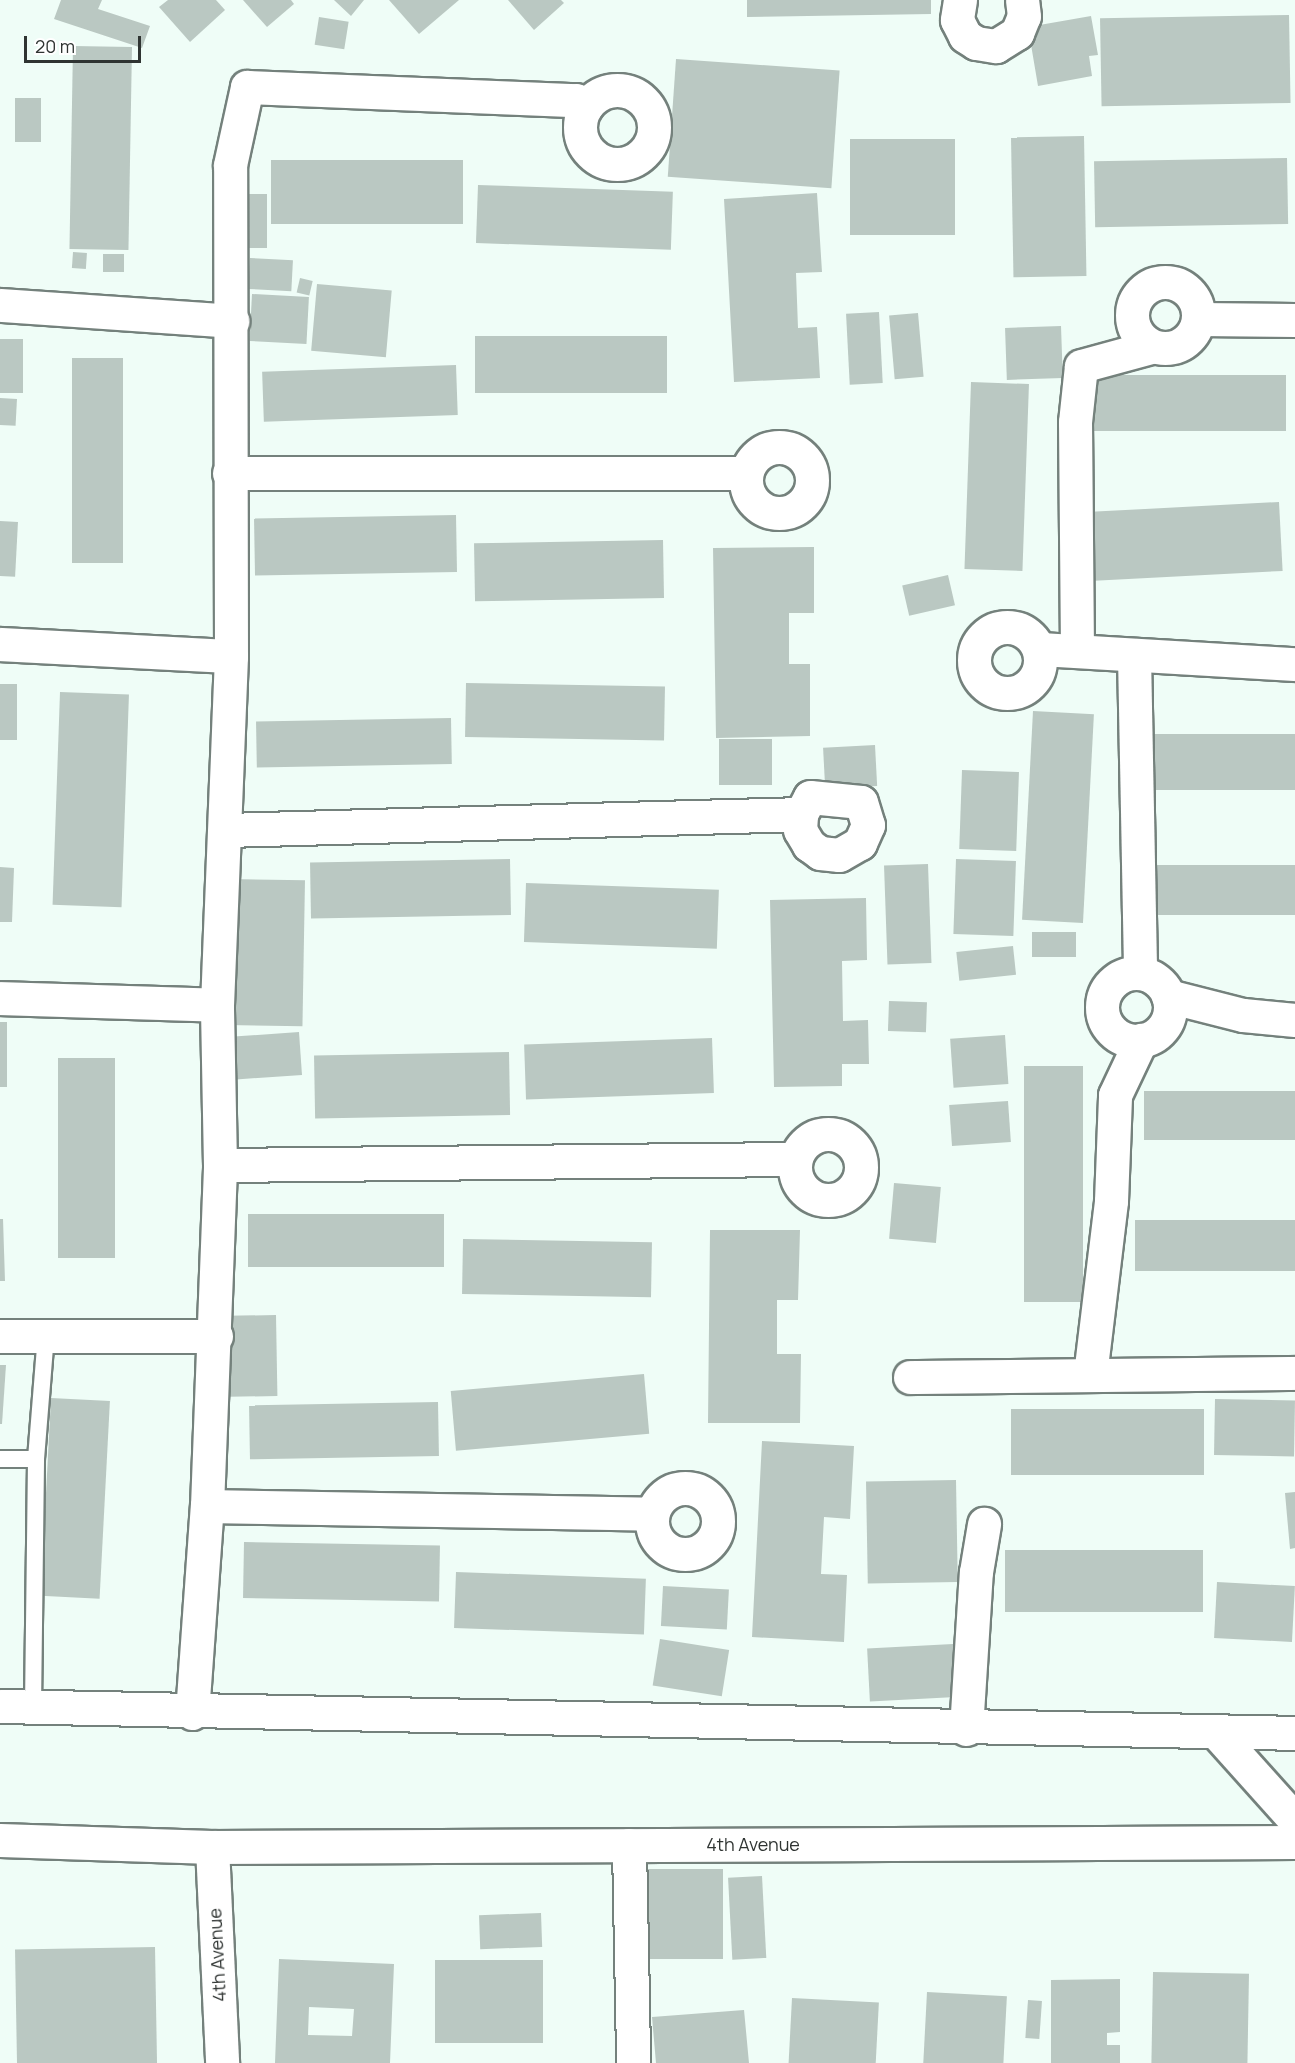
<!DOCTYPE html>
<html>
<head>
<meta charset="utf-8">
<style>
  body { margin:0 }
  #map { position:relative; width:1295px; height:2063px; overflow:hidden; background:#effdf7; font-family:Manrope,sans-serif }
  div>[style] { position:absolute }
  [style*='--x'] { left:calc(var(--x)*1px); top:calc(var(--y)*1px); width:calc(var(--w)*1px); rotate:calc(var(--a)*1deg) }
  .building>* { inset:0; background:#bac8c2; transform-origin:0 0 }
  .roads { filter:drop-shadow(2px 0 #74817c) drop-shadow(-2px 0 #74817c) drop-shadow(0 2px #74817c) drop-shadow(0 -2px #74817c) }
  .lane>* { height:16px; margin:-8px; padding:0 8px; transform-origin:8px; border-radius:8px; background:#fff }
  .street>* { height:33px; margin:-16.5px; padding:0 16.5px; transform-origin:16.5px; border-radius:16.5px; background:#fff }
  .street>.ring { margin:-16.5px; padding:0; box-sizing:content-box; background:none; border:33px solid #fff; border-radius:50% }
  .secondary>* { height:33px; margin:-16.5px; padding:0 16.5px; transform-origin:16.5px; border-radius:16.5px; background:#fff }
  span { translate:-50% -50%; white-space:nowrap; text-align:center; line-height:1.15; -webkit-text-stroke:6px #fff; paint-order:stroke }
  .street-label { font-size:18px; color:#2f3432 }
  .scale { position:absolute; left:24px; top:36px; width:117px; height:27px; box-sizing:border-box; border:3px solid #2f3432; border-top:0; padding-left:8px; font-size:18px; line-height:21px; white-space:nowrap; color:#2f3432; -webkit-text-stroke:4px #fff; paint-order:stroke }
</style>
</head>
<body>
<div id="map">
  <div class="building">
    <div style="clip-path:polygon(61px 0,102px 0,98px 9px,150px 26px,142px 48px,54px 19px)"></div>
    <div style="clip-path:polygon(168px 0,216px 0,225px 10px,190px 42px,159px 7px)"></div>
    <div style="clip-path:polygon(243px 0,291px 0,294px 4px,267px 27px)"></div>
    <div style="clip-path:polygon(334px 0,364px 0,351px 16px)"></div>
    <div style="clip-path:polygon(389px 0,459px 0,419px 34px)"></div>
    <div style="clip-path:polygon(508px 0,561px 0,564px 3px,534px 30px)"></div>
    <div style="clip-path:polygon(747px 0,931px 0,931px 14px,747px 17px)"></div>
    <div style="left:1289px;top:15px;width:88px;height:189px;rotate:89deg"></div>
    <div style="clip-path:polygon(1091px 16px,1098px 55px,1089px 56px,1092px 76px,1038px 86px,1028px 27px)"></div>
    <div style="left:319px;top:17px;width:30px;height:28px;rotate:9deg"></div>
    <div style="left:73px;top:46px;width:59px;height:203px;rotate:1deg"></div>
    <div style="left:676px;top:59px;width:164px;height:118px;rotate:4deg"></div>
    <div style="left:15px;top:98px;width:26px;height:44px"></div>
    <div style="left:1084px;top:136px;width:140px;height:73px;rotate:89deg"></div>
    <div style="left:850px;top:139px;width:105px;height:96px"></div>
    <div style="left:1287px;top:158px;width:66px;height:193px;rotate:89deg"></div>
    <div style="left:463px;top:160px;width:64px;height:192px;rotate:90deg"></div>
    <div style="left:478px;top:185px;width:195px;height:58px;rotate:2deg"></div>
    <div style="clip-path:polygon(817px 193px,822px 272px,796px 273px,798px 328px,817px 327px,820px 378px,734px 382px,724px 199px)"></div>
    <div style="left:249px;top:194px;width:18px;height:54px"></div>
    <div style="left:73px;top:252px;width:14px;height:16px;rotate:4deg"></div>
    <div style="left:103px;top:254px;width:21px;height:18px"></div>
    <div style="left:250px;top:258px;width:43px;height:31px;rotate:3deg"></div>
    <div style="left:300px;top:278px;width:13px;height:15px;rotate:13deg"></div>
    <div style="left:317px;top:284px;width:75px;height:67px;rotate:5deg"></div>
    <div style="left:252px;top:294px;width:57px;height:47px;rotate:3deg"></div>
    <div style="left:879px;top:312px;width:71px;height:33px;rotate:87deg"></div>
    <div style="left:918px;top:313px;width:64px;height:29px;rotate:85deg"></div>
    <div style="left:1061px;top:326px;width:52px;height:56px;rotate:88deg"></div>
    <div style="left:475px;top:336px;width:192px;height:57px"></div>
    <div style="left:0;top:339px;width:23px;height:54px"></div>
    <div style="left:72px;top:358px;width:51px;height:205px"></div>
    <div style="left:456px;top:365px;width:50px;height:194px;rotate:88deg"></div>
    <div style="left:1091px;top:375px;width:195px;height:56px"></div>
    <div style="left:971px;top:382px;width:58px;height:187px;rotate:2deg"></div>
    <div style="left:0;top:398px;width:17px;height:27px;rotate:3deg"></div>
    <div style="left:1279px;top:502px;width:69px;height:193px;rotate:87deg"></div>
    <div style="left:456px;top:515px;width:57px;height:202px;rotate:89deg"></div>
    <div style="left:0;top:521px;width:18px;height:55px;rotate:3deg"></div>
    <div style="left:663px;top:540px;width:58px;height:189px;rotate:89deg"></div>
    <div style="clip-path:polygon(814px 547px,814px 613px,789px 613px,789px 664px,810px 664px,810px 736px,716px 738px,713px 548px)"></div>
    <div style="left:948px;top:575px;width:31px;height:47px;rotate:77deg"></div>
    <div style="left:466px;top:683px;width:199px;height:54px;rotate:1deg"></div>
    <div style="left:0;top:684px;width:17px;height:56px"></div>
    <div style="left:60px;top:692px;width:69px;height:213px;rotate:2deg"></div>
    <div style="left:1033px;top:711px;width:61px;height:209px;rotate:3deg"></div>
    <div style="left:451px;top:718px;width:46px;height:195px;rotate:89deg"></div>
    <div style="left:1295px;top:734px;width:56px;height:156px;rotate:90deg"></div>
    <div style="left:719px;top:739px;width:53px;height:46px"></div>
    <div style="left:875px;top:745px;width:41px;height:52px;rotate:87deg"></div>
    <div style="left:962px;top:770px;width:57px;height:79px;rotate:2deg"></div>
    <div style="left:510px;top:859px;width:56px;height:200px;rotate:89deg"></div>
    <div style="left:956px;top:859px;width:60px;height:75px;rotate:2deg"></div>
    <div style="left:928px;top:864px;width:99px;height:44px;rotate:88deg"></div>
    <div style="left:1142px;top:865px;width:153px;height:50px"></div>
    <div style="clip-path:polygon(0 867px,14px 868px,12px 922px,0 922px)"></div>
    <div style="left:229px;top:879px;width:76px;height:146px;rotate:1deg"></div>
    <div style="left:526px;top:883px;width:193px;height:59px;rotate:2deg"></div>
    <div style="clip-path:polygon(866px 898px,867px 960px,842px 961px,843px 1021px,868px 1020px,869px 1064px,842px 1064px,842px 1086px,774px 1087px,770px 900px)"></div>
    <div style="left:1032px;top:932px;width:44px;height:25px"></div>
    <div style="left:1013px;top:946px;width:29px;height:57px;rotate:84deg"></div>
    <div style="left:889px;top:1001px;width:38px;height:30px;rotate:2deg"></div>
    <div style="left:0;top:1022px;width:7px;height:65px"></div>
    <div style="left:299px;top:1032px;width:43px;height:76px;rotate:86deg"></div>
    <div style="left:1005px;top:1035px;width:49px;height:55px;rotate:86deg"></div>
    <div style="left:712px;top:1038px;width:55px;height:188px;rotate:88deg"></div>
    <div style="left:509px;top:1052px;width:63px;height:195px;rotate:89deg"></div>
    <div style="left:58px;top:1058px;width:57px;height:200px"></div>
    <div style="left:1024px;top:1066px;width:59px;height:236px"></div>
    <div style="left:1295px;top:1091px;width:49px;height:151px;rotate:90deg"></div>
    <div style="left:1008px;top:1101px;width:41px;height:59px;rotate:86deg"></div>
    <div style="left:894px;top:1183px;width:47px;height:56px;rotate:5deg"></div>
    <div style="left:248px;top:1214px;width:196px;height:53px"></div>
    <div style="clip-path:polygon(0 1219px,3px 1219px,5px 1281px,0 1281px)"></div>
    <div style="left:1295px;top:1220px;width:51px;height:160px;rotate:90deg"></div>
    <div style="clip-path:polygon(710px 1230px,800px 1230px,798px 1300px,777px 1300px,777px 1354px,801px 1354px,800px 1423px,708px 1423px)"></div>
    <div style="left:463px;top:1239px;width:189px;height:55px;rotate:1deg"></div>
    <div style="left:276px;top:1315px;width:81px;height:49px;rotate:89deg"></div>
    <div style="clip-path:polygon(0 1365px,6px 1365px,2px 1424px,0 1424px)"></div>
    <div style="left:644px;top:1374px;width:60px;height:194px;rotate:85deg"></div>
    <div style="left:51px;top:1398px;width:59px;height:198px;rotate:3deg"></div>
    <div style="left:1215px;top:1399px;width:80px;height:56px;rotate:1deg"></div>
    <div style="left:438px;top:1402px;width:54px;height:189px;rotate:89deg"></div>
    <div style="left:1204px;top:1409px;width:66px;height:193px;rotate:90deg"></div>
    <div style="clip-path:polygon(762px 1441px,854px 1446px,850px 1519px,824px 1517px,821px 1574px,847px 1575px,844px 1642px,752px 1637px)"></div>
    <div style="left:956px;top:1480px;width:102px;height:90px;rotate:89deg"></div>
    <div style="clip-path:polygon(1295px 1492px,1295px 1548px,1290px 1549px,1285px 1493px)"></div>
    <div style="left:244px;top:1542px;width:196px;height:56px;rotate:1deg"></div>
    <div style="left:1005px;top:1550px;width:198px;height:62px"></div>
    <div style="left:456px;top:1572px;width:190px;height:56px;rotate:2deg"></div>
    <div style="left:1217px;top:1582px;width:78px;height:56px;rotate:3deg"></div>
    <div style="left:663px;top:1586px;width:66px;height:40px;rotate:3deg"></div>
    <div style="left:660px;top:1639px;width:70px;height:47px;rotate:9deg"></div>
    <div style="left:953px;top:1644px;width:53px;height:86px;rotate:87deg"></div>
    <div style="left:646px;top:1869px;width:77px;height:90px"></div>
    <div style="left:762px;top:1876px;width:82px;height:34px;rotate:87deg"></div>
    <div style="left:541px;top:1913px;width:34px;height:62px;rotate:88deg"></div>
    <div style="left:155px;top:1947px;width:116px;height:140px;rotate:89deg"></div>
    <div style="clip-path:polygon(evenodd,279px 1959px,394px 1964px,390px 2063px,275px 2063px,279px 1959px,309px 2007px,354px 2009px,352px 2036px,308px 2035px,309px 2007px)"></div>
    <div style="left:435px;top:1960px;width:108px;height:83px"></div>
    <div style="left:1153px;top:1972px;width:96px;height:91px;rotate:1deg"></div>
    <div style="clip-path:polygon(1120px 1979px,1120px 2032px,1107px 2033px,1107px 2045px,1120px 2045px,1120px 2063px,1051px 2063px,1051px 1980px)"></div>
    <div style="left:927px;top:1992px;width:80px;height:71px;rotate:3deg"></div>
    <div style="left:792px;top:1998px;width:87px;height:65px;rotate:3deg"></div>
    <div style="left:1028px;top:2000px;width:14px;height:38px;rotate:4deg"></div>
    <div style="clip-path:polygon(744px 2010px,749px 2063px,656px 2063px,652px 2017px)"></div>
  </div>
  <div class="roads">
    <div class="lane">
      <div style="--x:0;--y:1459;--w:36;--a:0"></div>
      <div style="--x:33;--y:1707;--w:248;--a:-89.3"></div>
      <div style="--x:36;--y:1459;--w:123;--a:-85.4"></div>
    </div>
    <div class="street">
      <div style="--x:960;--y:0;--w:20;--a:99"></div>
      <div style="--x:957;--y:20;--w:18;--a:63"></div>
      <div style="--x:965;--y:36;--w:13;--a:32"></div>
      <div style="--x:976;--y:43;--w:20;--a:9"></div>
      <div style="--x:996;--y:46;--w:25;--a:-32"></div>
      <div style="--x:1017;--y:33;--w:18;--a:-68"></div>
      <div style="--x:1024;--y:16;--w:16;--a:-97"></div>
      <div class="ring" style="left:580px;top:90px;width:41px;height:41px"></div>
      <div class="ring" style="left:1132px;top:282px;width:33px;height:33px"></div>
      <div style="--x:0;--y:305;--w:233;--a:3.9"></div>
      <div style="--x:1199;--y:319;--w:96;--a:0.6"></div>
      <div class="ring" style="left:746px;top:447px;width:33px;height:33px"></div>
      <div style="--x:229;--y:473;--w:517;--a:0"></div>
      <div class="ring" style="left:974px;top:627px;width:33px;height:33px"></div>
      <div style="--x:0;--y:644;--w:231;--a:3"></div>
      <div style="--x:1040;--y:649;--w:255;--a:3.4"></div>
      <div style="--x:1077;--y:651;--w:229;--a:-90.5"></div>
      <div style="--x:1075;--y:422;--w:56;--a:-83.9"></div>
      <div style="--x:1081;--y:366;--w:73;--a:-15.2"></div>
      <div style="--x:1134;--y:655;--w:318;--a:88.9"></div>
      <div style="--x:810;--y:797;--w:51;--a:5.6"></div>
      <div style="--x:861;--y:802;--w:24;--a:73"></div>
      <div style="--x:868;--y:825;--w:20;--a:114"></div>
      <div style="--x:860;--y:843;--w:24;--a:150"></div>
      <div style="--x:839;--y:855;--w:19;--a:-174"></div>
      <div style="--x:820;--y:853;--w:14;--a:-144"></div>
      <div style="--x:809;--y:845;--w:17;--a:-121"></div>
      <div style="--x:800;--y:830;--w:16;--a:-86"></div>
      <div style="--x:801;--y:814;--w:19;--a:-62"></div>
      <div style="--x:226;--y:830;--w:575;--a:-1.59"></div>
      <div class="ring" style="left:1102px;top:973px;width:35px;height:35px"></div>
      <div style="--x:1168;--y:996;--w:77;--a:14.2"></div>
      <div style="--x:1243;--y:1015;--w:52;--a:5.5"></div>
      <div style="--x:0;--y:998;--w:217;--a:1.8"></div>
      <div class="ring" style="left:795px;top:1134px;width:33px;height:33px"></div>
      <div style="--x:220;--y:1165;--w:574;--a:-0.6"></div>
      <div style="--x:0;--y:1336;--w:216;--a:0"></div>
      <div style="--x:1090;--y:1375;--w:175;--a:-83.1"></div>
      <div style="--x:1111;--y:1201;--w:106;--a:-87.8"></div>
      <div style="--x:1115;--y:1095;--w:61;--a:-64.7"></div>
      <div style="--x:910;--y:1377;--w:385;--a:-0.6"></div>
      <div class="ring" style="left:652px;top:1488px;width:33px;height:33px"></div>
      <div style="--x:207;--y:1506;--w:445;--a:1"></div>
      <div style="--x:0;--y:1706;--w:1295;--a:1.19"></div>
      <div style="--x:192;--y:1713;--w:208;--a:-85.9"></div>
      <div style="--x:207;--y:1506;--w:341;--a:-87.8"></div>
      <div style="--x:220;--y:1165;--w:160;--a:-91.1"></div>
      <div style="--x:217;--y:1005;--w:349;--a:-87.7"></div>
      <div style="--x:231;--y:656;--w:491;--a:-90.1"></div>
      <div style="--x:230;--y:165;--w:80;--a:-77.7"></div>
      <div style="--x:247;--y:87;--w:329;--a:2.3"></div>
      <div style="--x:576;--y:100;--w:12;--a:31"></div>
      <div style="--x:966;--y:1729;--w:157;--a:-86.4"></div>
      <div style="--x:976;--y:1572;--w:49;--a:-80.5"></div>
      <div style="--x:1216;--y:1732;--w:118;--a:48.1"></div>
      <div style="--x:629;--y:1845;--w:218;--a:88.9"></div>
      <div style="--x:212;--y:1847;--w:216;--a:87.3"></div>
    </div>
    <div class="secondary">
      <div style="--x:0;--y:1840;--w:212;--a:1.9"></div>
      <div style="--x:212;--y:1847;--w:1083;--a:-0.26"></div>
    </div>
  </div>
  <div class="street-label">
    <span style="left:753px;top:1844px">4th Avenue</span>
    <span style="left:217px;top:1955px;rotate:-93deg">4th Avenue</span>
  </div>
  <div class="scale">20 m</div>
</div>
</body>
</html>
